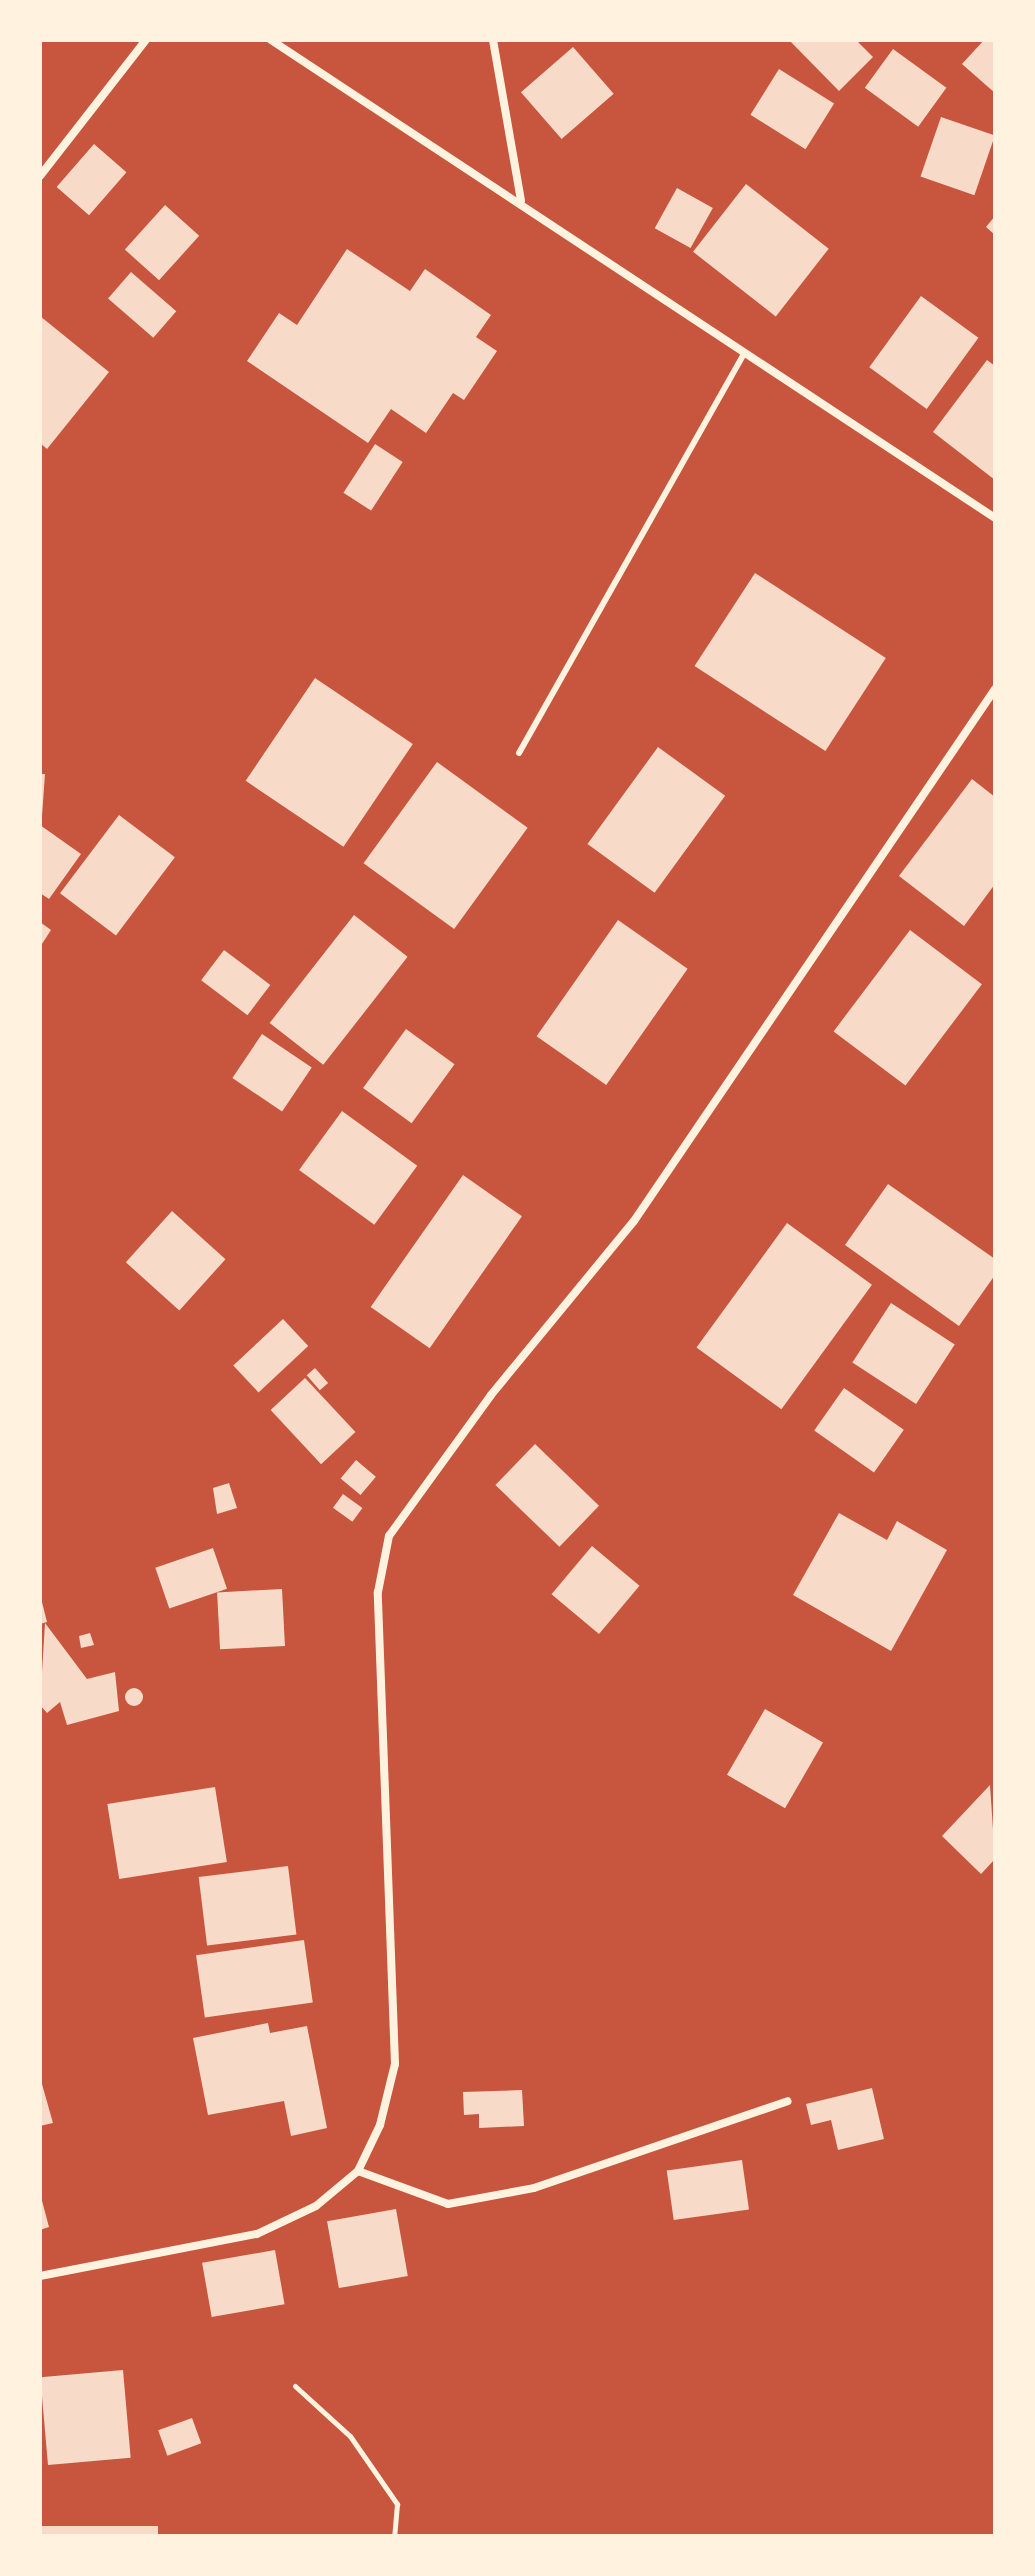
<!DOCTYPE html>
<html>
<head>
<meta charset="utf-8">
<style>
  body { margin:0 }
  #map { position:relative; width:1035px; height:2576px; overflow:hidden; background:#c8553d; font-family:"Noto Sans",sans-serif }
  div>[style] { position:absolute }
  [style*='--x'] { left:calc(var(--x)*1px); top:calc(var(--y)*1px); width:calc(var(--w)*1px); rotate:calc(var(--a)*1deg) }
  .building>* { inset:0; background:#f7dbc8; transform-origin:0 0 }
  .round { border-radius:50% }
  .path>* { height:5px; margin:-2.5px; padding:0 2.5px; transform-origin:2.5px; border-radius:2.5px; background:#fff3e0 }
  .service>* { height:6px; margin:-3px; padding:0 3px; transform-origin:3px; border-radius:3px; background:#fff3e0 }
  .minor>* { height:8px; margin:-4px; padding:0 4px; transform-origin:4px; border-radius:4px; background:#fff3e0 }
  span { translate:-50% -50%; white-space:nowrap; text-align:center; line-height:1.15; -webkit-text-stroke:6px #fff3e0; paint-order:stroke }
  .frame { position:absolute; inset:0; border:42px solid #fff3e0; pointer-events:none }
</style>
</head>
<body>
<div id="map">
  <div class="building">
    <div style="clip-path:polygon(789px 40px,856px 40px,873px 57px,839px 91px)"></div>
    <div style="clip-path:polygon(984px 40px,995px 40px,995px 93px,962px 64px)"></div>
    <div style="left:573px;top:47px;width:62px;height:69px;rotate:49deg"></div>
    <div style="left:893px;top:49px;width:66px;height:48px;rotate:36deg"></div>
    <div style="left:779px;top:69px;width:65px;height:54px;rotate:32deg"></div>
    <div style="left:941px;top:117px;width:57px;height:63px;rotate:19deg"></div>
    <div style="left:94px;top:144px;width:43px;height:57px;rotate:41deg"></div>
    <div style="left:746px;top:184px;width:105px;height:86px;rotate:38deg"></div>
    <div style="left:677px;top:188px;width:41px;height:46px;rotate:29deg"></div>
    <div style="left:165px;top:205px;width:46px;height:60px;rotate:42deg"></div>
    <div style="clip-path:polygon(995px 216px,995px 235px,986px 227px)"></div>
    <div style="clip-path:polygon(347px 249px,410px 291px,425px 269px,491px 315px,476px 337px,497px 351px,464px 400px,453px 393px,426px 433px,391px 409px,368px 443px,247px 361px,279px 313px,297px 325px)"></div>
    <div style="left:131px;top:272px;width:60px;height:35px;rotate:41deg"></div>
    <div style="left:921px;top:296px;width:71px;height:88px;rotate:36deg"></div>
    <div style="clip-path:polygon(40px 316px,109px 372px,47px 449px,40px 443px)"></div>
    <div style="clip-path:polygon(987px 360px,995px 366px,995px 480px,933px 432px)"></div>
    <div style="left:375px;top:444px;width:33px;height:58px;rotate:33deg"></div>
    <div style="left:755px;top:573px;width:156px;height:111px;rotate:33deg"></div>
    <div style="left:315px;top:678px;width:118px;height:124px;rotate:34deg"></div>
    <div style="left:658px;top:747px;width:83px;height:120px;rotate:36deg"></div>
    <div style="left:437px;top:762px;width:112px;height:125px;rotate:36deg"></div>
    <div style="clip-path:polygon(40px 774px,45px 774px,42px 816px,40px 816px)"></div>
    <div style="clip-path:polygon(972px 779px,995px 797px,995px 884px,964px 926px,899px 876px)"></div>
    <div style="left:119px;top:815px;width:70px;height:98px;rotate:37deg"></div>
    <div style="clip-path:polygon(40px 825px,81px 854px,49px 899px,40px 893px)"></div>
    <div style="left:354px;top:915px;width:68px;height:137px;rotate:38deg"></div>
    <div style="left:618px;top:920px;width:85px;height:142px;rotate:35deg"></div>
    <div style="clip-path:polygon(40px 922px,51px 930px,40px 947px)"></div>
    <div style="left:910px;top:930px;width:90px;height:127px;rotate:37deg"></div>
    <div style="left:224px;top:950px;width:58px;height:38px;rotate:37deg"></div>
    <div style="left:406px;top:1029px;width:60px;height:73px;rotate:36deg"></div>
    <div style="left:262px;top:1034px;width:60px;height:53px;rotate:34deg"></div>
    <div style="left:342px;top:1111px;width:93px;height:73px;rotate:36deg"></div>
    <div style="left:463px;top:1175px;width:72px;height:161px;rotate:35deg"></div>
    <div style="clip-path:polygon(888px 1184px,995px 1259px,995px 1275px,959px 1326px,845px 1245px)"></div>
    <div style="left:172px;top:1211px;width:72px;height:69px;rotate:42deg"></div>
    <div style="left:787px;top:1223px;width:105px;height:154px;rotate:36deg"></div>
    <div style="left:891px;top:1303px;width:76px;height:71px;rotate:33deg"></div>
    <div style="left:283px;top:1319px;width:37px;height:68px;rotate:47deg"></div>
    <div style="left:315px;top:1368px;width:20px;height:11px;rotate:49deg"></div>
    <div style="left:305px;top:1378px;width:74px;height:47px;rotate:47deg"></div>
    <div style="left:844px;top:1388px;width:73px;height:52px;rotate:35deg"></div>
    <div style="left:535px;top:1444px;width:89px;height:57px;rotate:44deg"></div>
    <div style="left:356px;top:1460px;width:26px;height:24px;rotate:40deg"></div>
    <div style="clip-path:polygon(229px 1483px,237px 1508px,217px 1514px,213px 1488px)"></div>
    <div style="left:343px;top:1494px;width:24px;height:17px;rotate:36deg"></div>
    <div style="clip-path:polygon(839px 1513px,887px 1540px,897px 1521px,947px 1550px,891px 1651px,793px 1595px)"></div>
    <div style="left:592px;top:1546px;width:62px;height:63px;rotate:40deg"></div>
    <div style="left:213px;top:1548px;width:43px;height:61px;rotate:71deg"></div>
    <div style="left:282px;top:1589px;width:57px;height:65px;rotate:87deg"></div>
    <div style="clip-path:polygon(40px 1594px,47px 1622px,40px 1624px)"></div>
    <div style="clip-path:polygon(45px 1623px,87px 1679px,115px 1672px,119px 1711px,67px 1725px,60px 1702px,47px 1713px,40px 1705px)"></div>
    <div style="clip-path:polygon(90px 1633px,94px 1645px,81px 1648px,79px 1636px)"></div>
    <div class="round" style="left:125px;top:1688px;width:18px;height:18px"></div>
    <div style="left:765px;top:1709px;width:67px;height:76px;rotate:30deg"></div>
    <div style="clip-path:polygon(990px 1785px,995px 1859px,981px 1874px,942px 1836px)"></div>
    <div style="left:215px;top:1787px;width:76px;height:109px;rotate:81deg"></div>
    <div style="left:288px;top:1866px;width:69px;height:90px;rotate:83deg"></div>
    <div style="left:304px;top:1940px;width:63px;height:109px;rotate:82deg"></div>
    <div style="clip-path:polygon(268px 2023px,270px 2033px,307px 2026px,327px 2128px,291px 2136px,284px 2101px,208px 2115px,193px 2038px)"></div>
    <div style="clip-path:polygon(40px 2077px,53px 2123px,40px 2126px)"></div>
    <div style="clip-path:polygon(872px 2088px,884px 2139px,838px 2150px,831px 2120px,811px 2125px,806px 2104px)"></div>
    <div style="clip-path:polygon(522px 2090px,524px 2126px,479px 2128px,479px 2114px,464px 2115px,463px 2092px)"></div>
    <div style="left:742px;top:2160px;width:50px;height:76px;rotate:82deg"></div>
    <div style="clip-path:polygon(41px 2197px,49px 2227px,40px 2230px,40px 2198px)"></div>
    <div style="left:396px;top:2209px;width:68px;height:70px;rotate:80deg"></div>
    <div style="left:275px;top:2250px;width:55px;height:74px;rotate:80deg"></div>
    <div style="left:123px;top:2370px;width:88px;height:83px;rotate:85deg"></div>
    <div style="left:192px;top:2418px;width:27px;height:36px;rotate:70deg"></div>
    <div style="left:40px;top:2526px;width:118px;height:10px"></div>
  </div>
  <div class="path">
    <div style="--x:295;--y:2386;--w:74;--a:42.3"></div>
    <div style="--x:350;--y:2436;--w:83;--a:55.3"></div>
    <div style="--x:397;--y:2504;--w:32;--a:95"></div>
  </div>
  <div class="service">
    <div style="--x:519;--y:753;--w:457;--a:-60.6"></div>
  </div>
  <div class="minor">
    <div style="--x:271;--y:40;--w:868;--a:33.43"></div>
    <div style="--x:493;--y:40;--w:163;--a:80.1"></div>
    <div style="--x:40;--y:176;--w:172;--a:-52.1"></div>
    <div style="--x:358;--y:2171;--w:96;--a:20.1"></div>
    <div style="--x:448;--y:2204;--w:87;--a:-10.5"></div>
    <div style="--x:534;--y:2188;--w:268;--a:-18.9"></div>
    <div style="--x:40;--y:2276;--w:221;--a:-11"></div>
    <div style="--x:257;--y:2234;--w:65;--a:-25.4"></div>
    <div style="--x:316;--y:2206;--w:55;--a:-39.8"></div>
    <div style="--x:358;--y:2171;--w:51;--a:-64.4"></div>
    <div style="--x:380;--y:2125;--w:63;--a:-76.2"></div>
    <div style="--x:395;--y:2064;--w:472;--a:-92.1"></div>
    <div style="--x:378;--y:1592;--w:57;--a:-78.9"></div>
    <div style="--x:389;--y:1536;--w:174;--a:-54.1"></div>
    <div style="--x:491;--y:1395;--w:225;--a:-50.6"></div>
    <div style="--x:634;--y:1221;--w:643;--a:-55.84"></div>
  </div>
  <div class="frame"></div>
</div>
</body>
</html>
